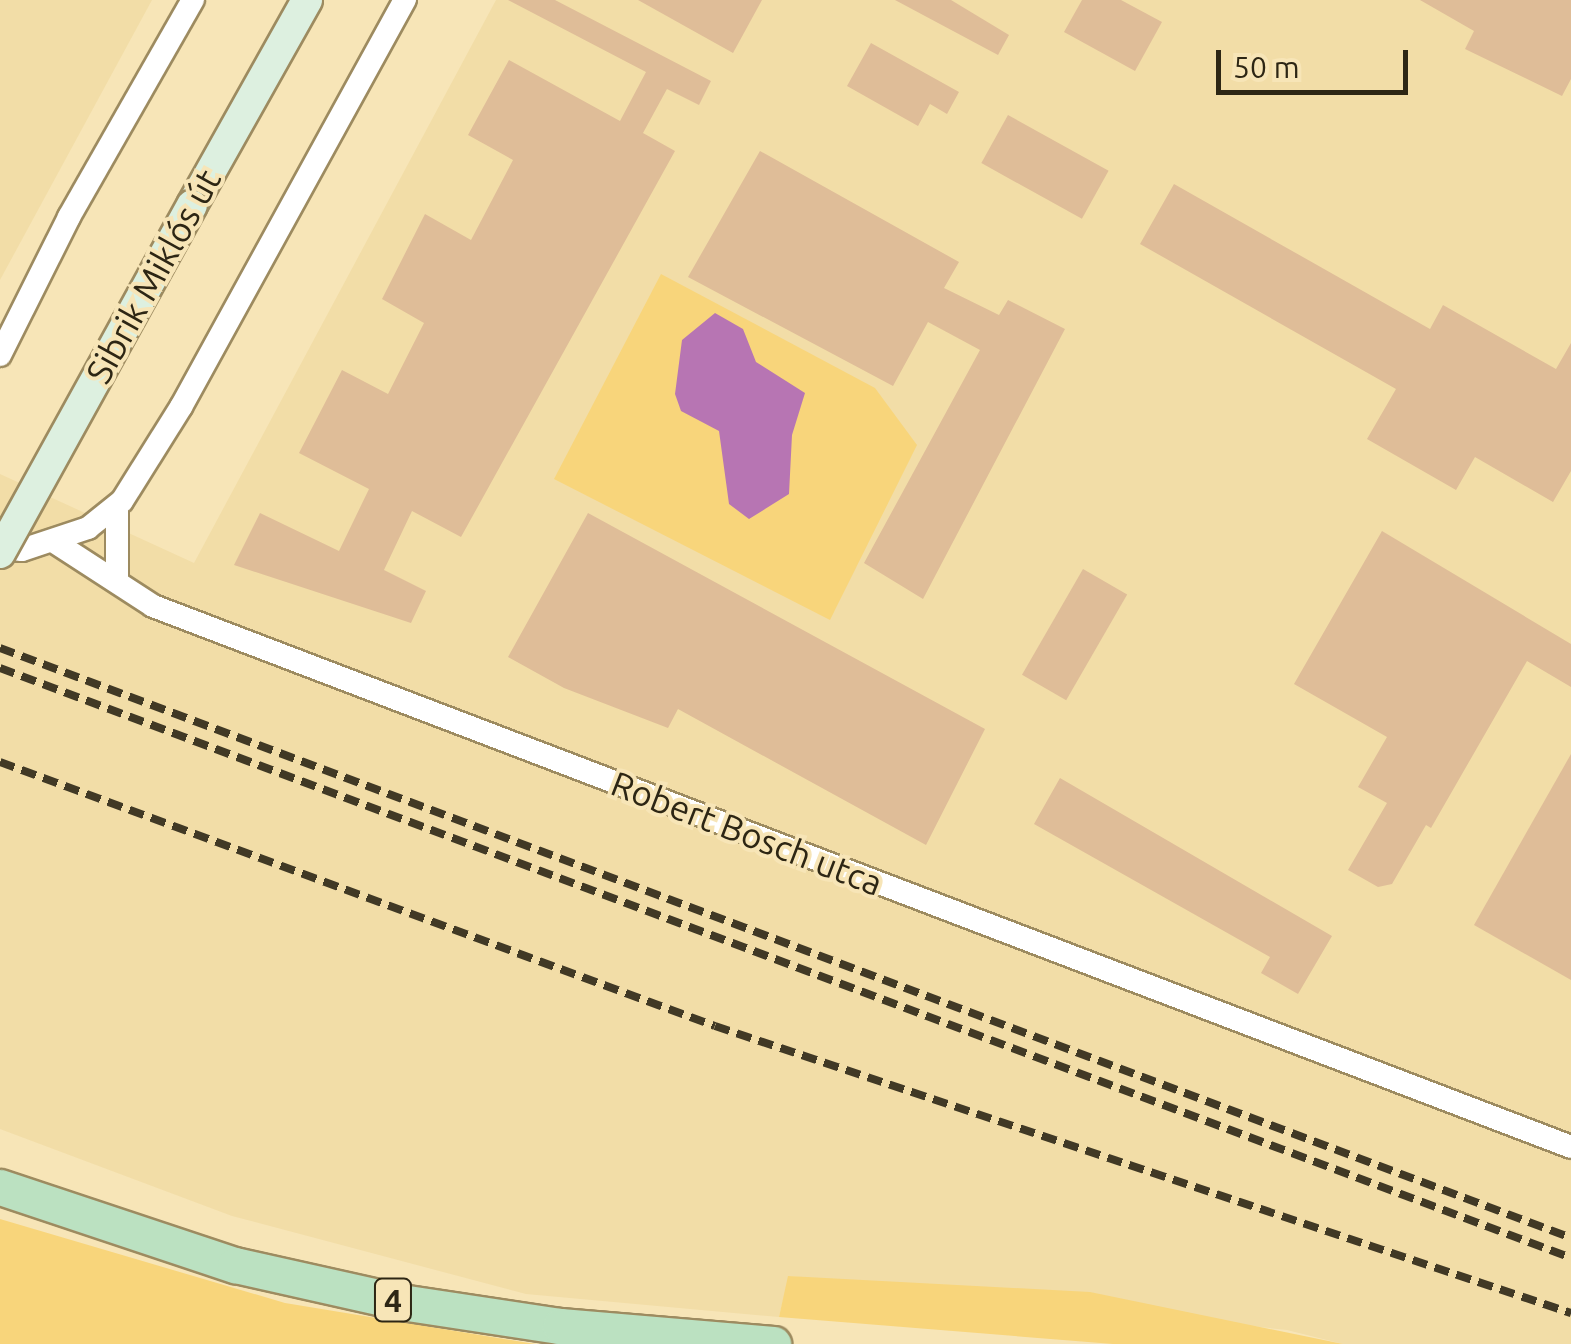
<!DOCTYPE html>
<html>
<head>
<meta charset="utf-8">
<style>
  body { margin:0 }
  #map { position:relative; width:1571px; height:1344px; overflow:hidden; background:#f7e5b7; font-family:Ubuntu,sans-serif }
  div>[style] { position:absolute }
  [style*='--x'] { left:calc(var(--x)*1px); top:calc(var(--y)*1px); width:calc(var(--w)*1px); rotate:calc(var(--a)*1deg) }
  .built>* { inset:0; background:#f2dda7 }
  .green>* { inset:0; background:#f8d57b }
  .water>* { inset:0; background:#b775b3 }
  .building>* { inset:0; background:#dfbd98; transform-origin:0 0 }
  .roads { filter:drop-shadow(2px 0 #9d8b60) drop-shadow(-2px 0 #9d8b60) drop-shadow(0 2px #9d8b60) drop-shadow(0 -2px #9d8b60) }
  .minor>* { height:22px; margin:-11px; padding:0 11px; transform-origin:11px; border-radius:11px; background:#fff }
  .secondary>* { height:30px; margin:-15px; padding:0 15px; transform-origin:15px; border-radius:15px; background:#ddf0e0 }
  .primary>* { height:35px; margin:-17.5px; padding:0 17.5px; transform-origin:17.5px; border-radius:17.5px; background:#bbe1c1 }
  .rail>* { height:8px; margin-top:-4px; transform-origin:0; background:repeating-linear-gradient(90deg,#413925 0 15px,transparent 0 23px) }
  .bridges { filter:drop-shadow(2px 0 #9d8b60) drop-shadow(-2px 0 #9d8b60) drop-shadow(0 2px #9d8b60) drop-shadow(0 -2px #9d8b60) }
  .secondary-bridge>* { height:30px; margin:-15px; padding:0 15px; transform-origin:15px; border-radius:15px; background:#ddf0e0 }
  span { translate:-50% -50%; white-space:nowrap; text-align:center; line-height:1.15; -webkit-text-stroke:8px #f7e5b7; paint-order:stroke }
  .shield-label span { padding:2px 8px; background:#f7e5b7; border:2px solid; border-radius:8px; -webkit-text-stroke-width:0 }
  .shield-label { font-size:32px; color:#2d2614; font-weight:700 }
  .street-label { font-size:35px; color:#2d2614 }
  .scale { position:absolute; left:1216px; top:50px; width:192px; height:45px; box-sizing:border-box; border:5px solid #2d2614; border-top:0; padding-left:12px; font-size:30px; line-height:35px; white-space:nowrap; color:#2d2614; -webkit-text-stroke:8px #f7e5b7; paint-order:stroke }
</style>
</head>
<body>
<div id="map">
  <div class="built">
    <div style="clip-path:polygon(0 0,152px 0,0 280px)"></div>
    <div style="clip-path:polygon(496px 0,1571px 0,1571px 1344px,1343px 1344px,1287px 1330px,789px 1276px,779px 1317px,526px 1294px,232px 1216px,0 1129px,0 474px,194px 563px)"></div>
  </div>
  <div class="green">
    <div style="clip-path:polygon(661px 274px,875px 388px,917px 445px,830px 620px,554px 479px)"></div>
    <div style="clip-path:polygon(0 1219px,285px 1303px,535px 1344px,0 1344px)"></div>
    <div style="clip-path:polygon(788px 1276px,1090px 1292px,1343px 1344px,1113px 1344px,779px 1317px)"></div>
  </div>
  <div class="water">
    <div style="clip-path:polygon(715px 313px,743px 329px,756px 362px,805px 393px,792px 435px,789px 494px,749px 519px,729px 504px,719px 431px,681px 411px,675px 394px,682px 340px)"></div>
  </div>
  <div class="building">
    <div style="clip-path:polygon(508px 0,555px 0,711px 81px,699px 105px,667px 89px,643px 133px,675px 151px,461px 537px,412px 511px,384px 570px,426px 591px,411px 623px,234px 565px,260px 513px,339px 551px,369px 489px,299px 453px,342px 370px,388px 394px,424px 323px,382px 299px,425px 214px,471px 240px,513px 160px,468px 135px,509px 60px,620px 121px,646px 72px)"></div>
    <div style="clip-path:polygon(638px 0,762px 0,733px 53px)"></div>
    <div style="clip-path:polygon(895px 0,951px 0,1009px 35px,998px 55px)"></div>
    <div style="clip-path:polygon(1082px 0,1121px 0,1162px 22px,1135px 71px,1064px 32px)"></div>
    <div style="clip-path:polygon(1420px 0,1571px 0,1571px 79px,1562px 96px,1465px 49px,1474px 31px)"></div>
    <div style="clip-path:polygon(871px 43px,959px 92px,947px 114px,930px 104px,918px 126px,847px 86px)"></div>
    <div style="left:1008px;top:115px;width:115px;height:55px;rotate:29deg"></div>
    <div style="clip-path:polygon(760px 151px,959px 262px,944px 288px,999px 315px,1008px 300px,1065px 329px,923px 599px,864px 563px,980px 350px,928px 322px,893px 386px,688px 277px)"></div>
    <div style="clip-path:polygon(1174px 184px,1430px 329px,1443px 305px,1556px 369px,1571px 343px,1571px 471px,1553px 502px,1475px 457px,1456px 490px,1367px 439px,1396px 389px,1140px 244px)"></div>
    <div style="clip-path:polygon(588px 513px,985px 729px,926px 845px,678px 709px,668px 728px,564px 688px,508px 657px)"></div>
    <div style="clip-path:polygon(1382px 531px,1571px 644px,1571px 687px,1527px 661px,1431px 828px,1426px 825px,1392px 884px,1378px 887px,1348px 870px,1387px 803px,1358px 787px,1387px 737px,1294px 684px)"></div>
    <div style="left:1083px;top:569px;width:51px;height:122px;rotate:30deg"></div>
    <div style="clip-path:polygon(1571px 754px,1571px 980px,1474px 925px)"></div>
    <div style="clip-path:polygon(1060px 778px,1332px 936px,1298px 994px,1261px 973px,1270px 957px,1034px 824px)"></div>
  </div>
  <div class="roads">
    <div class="minor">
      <div style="--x:0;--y:355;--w:154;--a:-63.4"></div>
      <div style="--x:69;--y:217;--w:250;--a:-60.3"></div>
      <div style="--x:117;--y:506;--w:72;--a:90"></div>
      <div style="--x:53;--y:541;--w:119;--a:33"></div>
      <div style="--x:153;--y:606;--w:1518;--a:20.88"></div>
      <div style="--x:0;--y:548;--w:22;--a:5"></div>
      <div style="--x:22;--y:550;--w:70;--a:-18.4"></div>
      <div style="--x:88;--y:528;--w:43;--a:-38.5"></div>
      <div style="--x:122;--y:501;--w:111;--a:-57.9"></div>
      <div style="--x:181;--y:407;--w:465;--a:-61.2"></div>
    </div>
    <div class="secondary">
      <div style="--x:192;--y:205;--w:235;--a:-60.7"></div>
    </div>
    <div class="primary">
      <div style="--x:0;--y:1187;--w:248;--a:18.4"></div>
      <div style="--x:235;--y:1265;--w:170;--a:12.6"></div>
      <div style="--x:401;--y:1302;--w:161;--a:8.6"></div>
      <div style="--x:560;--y:1326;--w:214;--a:4.8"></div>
    </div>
  </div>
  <div class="rail">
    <div style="--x:0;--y:648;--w:1678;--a:20.58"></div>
    <div style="--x:0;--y:668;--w:1678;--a:20.58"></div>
    <div style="--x:0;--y:762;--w:762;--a:20.27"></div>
    <div style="--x:715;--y:1026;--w:903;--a:18.54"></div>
  </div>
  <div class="bridges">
    <div class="secondary-bridge">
      <div style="--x:0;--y:553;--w:397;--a:-61.1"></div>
    </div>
  </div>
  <div class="shield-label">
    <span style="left:393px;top:1300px">4</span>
  </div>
  <div class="street-label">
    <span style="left:153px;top:276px;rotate:-61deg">Sibrik Miklós út</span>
    <span style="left:747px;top:833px;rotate:21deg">Robert Bosch utca</span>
  </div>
  <div class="scale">50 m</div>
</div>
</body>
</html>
